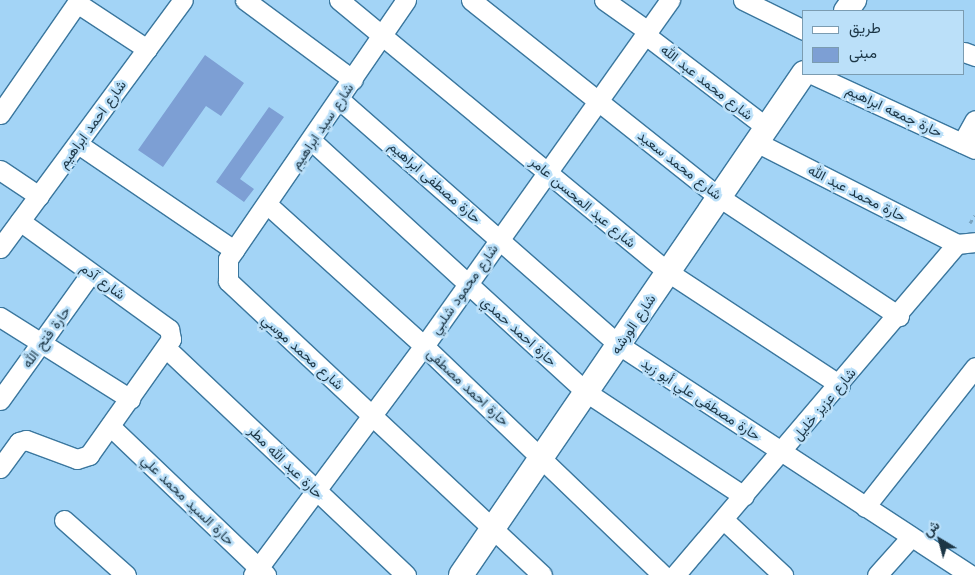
<!DOCTYPE html>
<html>
<head>
<meta charset="utf-8">
<style>
  body { margin:0 }
  #map { position:relative; width:975px; height:575px; overflow:hidden; background:#a3d4f6; font-family:"Work Sans",Vazirmatn,sans-serif }
  div>[style] { position:absolute }
  [style*='--x'] { left:calc(var(--x)*1px); top:calc(var(--y)*1px); width:calc(var(--w)*1px); rotate:calc(var(--a)*1deg) }
  .building>* { inset:0; background:#7d9fd4 }
  .path>* { height:3px; margin-top:-1.5px; transform-origin:0; background:repeating-linear-gradient(90deg,#7aa4c0 0 4px,transparent 0 8px) }
  .roads { filter:drop-shadow(1px 0 #3b779e) drop-shadow(-1px 0 #3b779e) drop-shadow(0 1px #3b779e) drop-shadow(0 -1px #3b779e) }
  .minor>* { height:19px; margin:-9.5px; padding:0 9.5px; transform-origin:9.5px; border-radius:9.5px; background:#fff }
  .tertiary>* { height:24px; margin:-12px; padding:0 12px; transform-origin:12px; border-radius:12px; background:#fff }
  span { translate:-50% -50%; white-space:nowrap; text-align:center; line-height:1.15; -webkit-text-stroke:5px #bbe0f9; paint-order:stroke }
  .street-label { font-size:14px; color:#1c3646 }
  .legend { position:absolute; left:802px; top:10px; width:162px; height:65px; box-sizing:border-box; background:#bbe0f9; border:1px solid #7b9cb1; margin:0; padding:6px 9px; list-style:none; font-size:15px; color:#1c3646 }
  .legend li { display:flex; align-items:center; gap:10px; height:25px }
  .legend b { width:25px; border:1px solid #7b9cb1 }
  .north { position:absolute; left:915px; top:515px; width:50px; height:50px; -webkit-text-stroke:4px #bbe0f9; paint-order:stroke; rotate:323deg; font-size:14px; font-weight:700; line-height:20px; text-align:center; color:#1c3646 }
  .north::after { content:''; display:block; margin:auto; width:18px; height:22px; background:#1c3646; clip-path:polygon(50% 0,100% 100%,50% 72%,0 100%) }
</style>
</head>
<body>
<div id="map">
  <div class="building">
    <div style="clip-path:polygon(205px 55px,244px 83px,221px 116px,206px 106px,163px 167px,138px 150px)"></div>
    <div style="clip-path:polygon(269px 107px,284px 117px,240px 179px,254px 189px,244px 202px,216px 182px)"></div>
  </div>
  <div class="path">
    <div style="--x:970;--y:223;--w:9;--a:-58"></div>
  </div>
  <div class="roads">
    <div class="minor">
      <div style="--x:245;--y:0;--w:134;--a:36.5"></div>
      <div style="--x:339;--y:0;--w:427;--a:39.6"></div>
      <div style="--x:668;--y:272;--w:206;--a:33.3"></div>
      <div style="--x:406;--y:0;--w:314;--a:124.5"></div>
      <div style="--x:228;--y:259;--w:22;--a:90"></div>
      <div style="--x:228;--y:281;--w:430;--a:43.1"></div>
      <div style="--x:471;--y:0;--w:317;--a:38.5"></div>
      <div style="--x:719;--y:197;--w:216;--a:33.5"></div>
      <div style="--x:604;--y:0;--w:55;--a:35.4"></div>
      <div style="--x:743;--y:0;--w:68;--a:26.2"></div>
      <div style="--x:77;--y:3;--w:84;--a:33.3"></div>
      <div style="--x:647;--y:36;--w:150;--a:37.4"></div>
      <div style="--x:964;--y:52;--w:12;--a:20"></div>
      <div style="--x:812;--y:74;--w:179;--a:24.7"></div>
      <div style="--x:340;--y:100;--w:371;--a:41.3"></div>
      <div style="--x:619;--y:345;--w:420;--a:33.2"></div>
      <div style="--x:0;--y:114;--w:139;--a:-55.3"></div>
      <div style="--x:312;--y:141;--w:372;--a:42.5"></div>
      <div style="--x:586;--y:392;--w:189;--a:33.4"></div>
      <div style="--x:756;--y:142;--w:225;--a:26.9"></div>
      <div style="--x:962;--y:143;--w:26;--a:-61"></div>
      <div style="--x:78;--y:144;--w:189;--a:34.2"></div>
      <div style="--x:0;--y:170;--w:47;--a:33.7"></div>
      <div style="--x:268;--y:205;--w:210;--a:42.1"></div>
      <div style="--x:424;--y:346;--w:331;--a:43.8"></div>
      <div style="--x:0;--y:248;--w:308;--a:-53.6"></div>
      <div style="--x:0;--y:317;--w:154;--a:32.2"></div>
      <div style="--x:167;--y:349;--w:329;--a:43.4"></div>
      <div style="--x:0;--y:400;--w:156;--a:-54.4"></div>
      <div style="--x:110;--y:426;--w:216;--a:43.7"></div>
      <div style="--x:0;--y:468;--w:32;--a:-54"></div>
      <div style="--x:19;--y:442;--w:7;--a:-16"></div>
      <div style="--x:26;--y:440;--w:54;--a:20.4"></div>
      <div style="--x:77;--y:459;--w:13;--a:-18"></div>
      <div style="--x:89;--y:455;--w:142;--a:-54.7"></div>
      <div style="--x:171;--y:339;--w:10;--a:-101"></div>
      <div style="--x:169;--y:329;--w:184;--a:-144.1"></div>
      <div style="--x:865;--y:507;--w:178;--a:-51.8"></div>
      <div style="--x:64;--y:520;--w:83;--a:41.6"></div>
      <div style="--x:724;--y:520;--w:81;--a:43"></div>
      <div style="--x:253;--y:575;--w:286;--a:-53.3"></div>
      <div style="--x:424;--y:346;--w:425;--a:-54.6"></div>
      <div style="--x:675;--y:575;--w:435;--a:-49.6"></div>
      <div style="--x:957;--y:244;--w:18;--a:-6"></div>
      <div style="--x:877;--y:575;--w:51;--a:-48.2"></div>
    </div>
    <div class="tertiary">
      <div style="--x:846;--y:11;--w:14;--a:-54"></div>
      <div style="--x:461;--y:575;--w:608;--a:-55.66"></div>
    </div>
  </div>
  <div class="street-label">
    <span style="left:707px;top:82px;rotate:38deg">شارع محمد عبد الله</span>
    <span style="left:894px;top:111px;rotate:25deg">حارة جمعه ابراهيم</span>
    <span style="left:92px;top:124px;rotate:-54deg">شارع احمد ابراهيم</span>
    <span style="left:322px;top:126px;rotate:-56deg">شارع سيد ابراهيم</span>
    <span style="left:680px;top:165px;rotate:38deg">شارع محمد سعيد</span>
    <span style="left:435px;top:182px;rotate:41deg">حارة مصطفى ابراهيم</span>
    <span style="left:857px;top:193px;rotate:27deg">حارة محمد عبد الله</span>
    <span style="left:583px;top:202px;rotate:40deg">شارع عبد المحسن عامر</span>
    <span style="left:103px;top:281px;rotate:36deg">شارع آدم</span>
    <span style="left:464px;top:289px;rotate:-55deg">شارع محمود شلبي</span>
    <span style="left:633px;top:324px;rotate:-56deg">شارع الورشه</span>
    <span style="left:519px;top:331px;rotate:42deg">حارة احمد حمدي</span>
    <span style="left:46px;top:337px;rotate:-54deg">حارة فتح الله</span>
    <span style="left:303px;top:352px;rotate:42deg">شارع محمد موسي</span>
    <span style="left:468px;top:387px;rotate:43deg">حارة احمد مصطفى</span>
    <span style="left:701px;top:399px;rotate:33deg">حارة مصطفى علي أبو زيد</span>
    <span style="left:824px;top:404px;rotate:-50deg">شارع عزيز خليل</span>
    <span style="left:286px;top:462px;rotate:44deg">حارة عبد الله مطر</span>
    <span style="left:188px;top:500px;rotate:44deg">حارة السيد محمد علي</span>
  </div>
  <ul class="legend">
  <li><b style="height:6px;background:#fff"></b>طريق</li>
  <li><b style="height:14px;background:#7d9fd4"></b>مبنى</li>
  </ul>
  <div class="north">ش</div>
</div>
</body>
</html>
